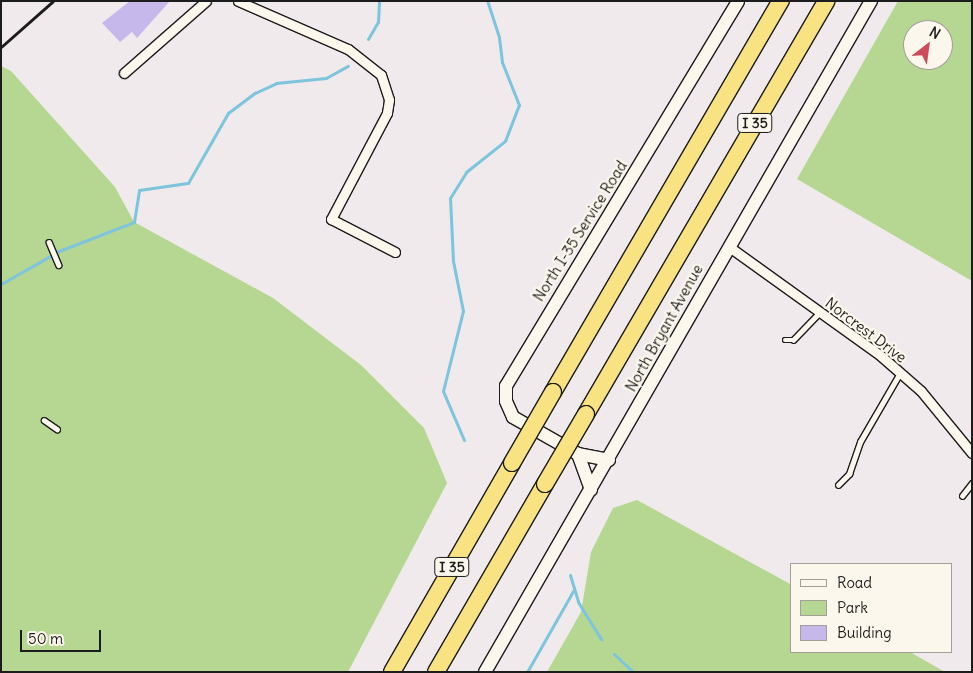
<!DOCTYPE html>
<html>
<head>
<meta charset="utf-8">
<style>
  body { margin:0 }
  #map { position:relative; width:973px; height:673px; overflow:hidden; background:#f0eaec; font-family:Delius,sans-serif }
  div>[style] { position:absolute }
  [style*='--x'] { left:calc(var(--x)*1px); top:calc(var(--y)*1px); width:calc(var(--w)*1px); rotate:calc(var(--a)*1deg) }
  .green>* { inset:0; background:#b5d791 }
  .stream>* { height:3px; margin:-1.5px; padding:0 1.5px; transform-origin:1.5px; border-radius:1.5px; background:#7dc4dd }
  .building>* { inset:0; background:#c6b8ea }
  .roads { filter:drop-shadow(1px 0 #1c1c1c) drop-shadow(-1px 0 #1c1c1c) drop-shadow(0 1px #1c1c1c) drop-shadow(0 -1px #1c1c1c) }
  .lane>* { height:4.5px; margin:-2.25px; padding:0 2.25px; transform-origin:2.25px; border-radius:2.25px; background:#fbf7ec }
  .street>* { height:9px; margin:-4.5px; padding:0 4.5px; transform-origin:4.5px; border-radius:4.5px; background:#fbf7ec }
  .secondary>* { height:12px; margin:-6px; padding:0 6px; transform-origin:6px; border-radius:6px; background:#fbf7ec }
  .highway>* { height:16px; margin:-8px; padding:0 8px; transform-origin:8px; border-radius:8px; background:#f8e281 }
  .rail>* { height:3px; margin:-1.5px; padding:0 1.5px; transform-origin:1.5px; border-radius:1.5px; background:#1c1c1c }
  .bridges { filter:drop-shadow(1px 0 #1c1c1c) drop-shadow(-1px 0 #1c1c1c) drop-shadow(0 1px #1c1c1c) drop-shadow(0 -1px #1c1c1c) }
  .highway-bridge>* { height:16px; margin:-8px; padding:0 8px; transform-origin:8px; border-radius:8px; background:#f8e281 }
  span { translate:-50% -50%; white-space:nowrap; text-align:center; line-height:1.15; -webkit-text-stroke:4.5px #fbf7ec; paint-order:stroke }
  .shield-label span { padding:1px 4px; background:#fbf7ec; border:1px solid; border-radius:4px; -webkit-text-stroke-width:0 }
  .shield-label { font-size:14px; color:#1c1c1c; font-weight:700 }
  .street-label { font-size:15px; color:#1c1c1c }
  .frame { position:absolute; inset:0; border:2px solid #1c1c1c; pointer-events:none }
  .legend { position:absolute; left:790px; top:563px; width:162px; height:90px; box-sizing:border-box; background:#fbf7ec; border:1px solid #a29f99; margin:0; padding:6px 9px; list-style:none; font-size:15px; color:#1c1c1c }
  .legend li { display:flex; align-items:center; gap:10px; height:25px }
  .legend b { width:25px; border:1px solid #a29f99 }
  .north { position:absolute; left:903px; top:20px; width:50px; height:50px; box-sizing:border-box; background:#fbf7ec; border:1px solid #a29f99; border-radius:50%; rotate:30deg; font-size:14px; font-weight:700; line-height:20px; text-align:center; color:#1c1c1c }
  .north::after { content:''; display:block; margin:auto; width:18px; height:22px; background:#d1495b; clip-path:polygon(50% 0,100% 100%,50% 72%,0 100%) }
  .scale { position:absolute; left:20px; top:630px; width:81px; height:22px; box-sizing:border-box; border:2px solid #1c1c1c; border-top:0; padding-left:6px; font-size:15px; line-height:18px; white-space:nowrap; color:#1c1c1c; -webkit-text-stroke:4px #fbf7ec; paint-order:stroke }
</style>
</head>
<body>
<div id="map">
  <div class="green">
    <div style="clip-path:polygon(evenodd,898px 1px,972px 1px,972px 281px,797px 179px,898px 1px,913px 30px,943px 30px,943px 60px,913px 60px,913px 30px)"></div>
    <div style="clip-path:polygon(1px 66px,11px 71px,115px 187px,134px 222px,273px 298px,361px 365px,424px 428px,447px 483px,348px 672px,1px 672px)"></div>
    <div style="clip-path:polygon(637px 500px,792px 585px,792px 652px,910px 652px,945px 672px,547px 672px,581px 612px,591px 552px,613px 508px)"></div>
  </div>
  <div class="stream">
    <div style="--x:368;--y:39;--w:20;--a:-60"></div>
    <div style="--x:378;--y:22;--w:21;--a:-87"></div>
    <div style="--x:1;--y:284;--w:67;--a:-29.6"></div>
    <div style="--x:59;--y:251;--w:80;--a:-21.1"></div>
    <div style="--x:134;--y:222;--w:32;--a:-81"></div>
    <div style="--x:139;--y:190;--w:49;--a:-8.1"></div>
    <div style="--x:188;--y:183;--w:81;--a:-60.3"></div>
    <div style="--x:228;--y:113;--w:34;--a:-37"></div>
    <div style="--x:255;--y:93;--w:23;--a:-25"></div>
    <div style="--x:276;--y:83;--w:50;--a:-5.7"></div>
    <div style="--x:326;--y:78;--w:25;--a:-29"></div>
    <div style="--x:464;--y:440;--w:53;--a:-113.2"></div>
    <div style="--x:443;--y:391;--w:82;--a:-76"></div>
    <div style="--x:463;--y:311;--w:51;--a:-101.3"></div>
    <div style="--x:453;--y:261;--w:63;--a:-92.7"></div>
    <div style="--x:450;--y:198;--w:31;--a:-58"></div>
    <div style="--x:466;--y:172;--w:50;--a:-38.5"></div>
    <div style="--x:505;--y:141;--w:39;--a:-69"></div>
    <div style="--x:519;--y:105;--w:46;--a:-111.6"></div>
    <div style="--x:502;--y:62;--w:25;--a:-97"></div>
    <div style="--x:499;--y:37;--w:38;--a:-108"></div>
    <div style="--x:570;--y:575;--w:28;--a:73"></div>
    <div style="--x:578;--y:602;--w:44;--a:58.1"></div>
    <div style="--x:614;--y:654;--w:26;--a:43"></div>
    <div style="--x:527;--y:672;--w:93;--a:-60.4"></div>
  </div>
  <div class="building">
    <div style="clip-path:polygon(130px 1px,170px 1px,137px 38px,132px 32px,120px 42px,102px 23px)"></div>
  </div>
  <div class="roads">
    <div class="lane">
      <div style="--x:49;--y:242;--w:25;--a:67"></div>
      <div style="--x:785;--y:340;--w:8;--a:0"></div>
      <div style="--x:793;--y:340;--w:39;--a:-46"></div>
      <div style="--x:44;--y:420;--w:16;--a:35"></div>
      <div style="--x:838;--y:485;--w:16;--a:-45"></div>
      <div style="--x:849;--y:474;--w:34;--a:-71"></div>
      <div style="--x:860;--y:442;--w:80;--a:-59.9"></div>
      <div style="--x:962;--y:496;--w:16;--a:-52"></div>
    </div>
    <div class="street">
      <div style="--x:238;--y:1;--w:120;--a:23.6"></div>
      <div style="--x:348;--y:49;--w:42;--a:38.2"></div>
      <div style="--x:381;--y:75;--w:26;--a:72"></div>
      <div style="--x:389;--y:100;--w:13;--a:99"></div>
      <div style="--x:387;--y:113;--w:120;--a:117.8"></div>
      <div style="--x:331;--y:219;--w:72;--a:27.3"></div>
      <div style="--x:124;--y:73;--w:109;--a:-41.3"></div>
      <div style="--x:728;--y:246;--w:188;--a:35.7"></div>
      <div style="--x:881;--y:356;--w:53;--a:41.2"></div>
      <div style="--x:921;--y:391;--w:80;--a:50.6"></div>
    </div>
    <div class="secondary">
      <div style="--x:578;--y:454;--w:38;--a:70"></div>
      <div style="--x:609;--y:460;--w:32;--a:-169"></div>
      <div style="--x:578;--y:454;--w:75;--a:-150.4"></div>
      <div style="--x:513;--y:417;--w:17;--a:-114"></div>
      <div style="--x:506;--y:401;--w:15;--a:-90"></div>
      <div style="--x:506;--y:386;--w:449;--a:-58.9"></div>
      <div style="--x:485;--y:672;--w:774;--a:-60.09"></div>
    </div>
    <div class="highway">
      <div style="--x:553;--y:392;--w:453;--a:-59.8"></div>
      <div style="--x:586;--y:414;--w:478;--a:-59.8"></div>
      <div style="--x:392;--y:672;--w:241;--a:-60.1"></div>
      <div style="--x:436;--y:672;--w:217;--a:-59.9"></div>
    </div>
  </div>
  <div class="rail">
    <div style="--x:1;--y:47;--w:69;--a:-41.5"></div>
  </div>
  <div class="bridges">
    <div class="highway-bridge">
      <div style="--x:512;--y:463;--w:82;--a:-60"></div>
      <div style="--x:545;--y:484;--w:81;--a:-59.6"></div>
    </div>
  </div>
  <div class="shield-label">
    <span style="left:755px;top:123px">I 35</span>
    <span style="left:452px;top:567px">I 35</span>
  </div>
  <div class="street-label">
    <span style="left:580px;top:231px;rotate:-58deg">North I-35 Service Road</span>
    <span style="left:664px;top:328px;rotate:-61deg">North Bryant Avenue</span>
    <span style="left:866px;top:330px;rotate:37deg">Norcrest Drive</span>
  </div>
  <div class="frame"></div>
  <ul class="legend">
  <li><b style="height:6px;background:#fbf7ec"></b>Road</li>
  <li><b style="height:14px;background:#b5d791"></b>Park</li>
  <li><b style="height:14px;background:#c6b8ea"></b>Building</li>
  </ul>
  <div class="north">N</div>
  <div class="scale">50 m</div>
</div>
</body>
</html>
